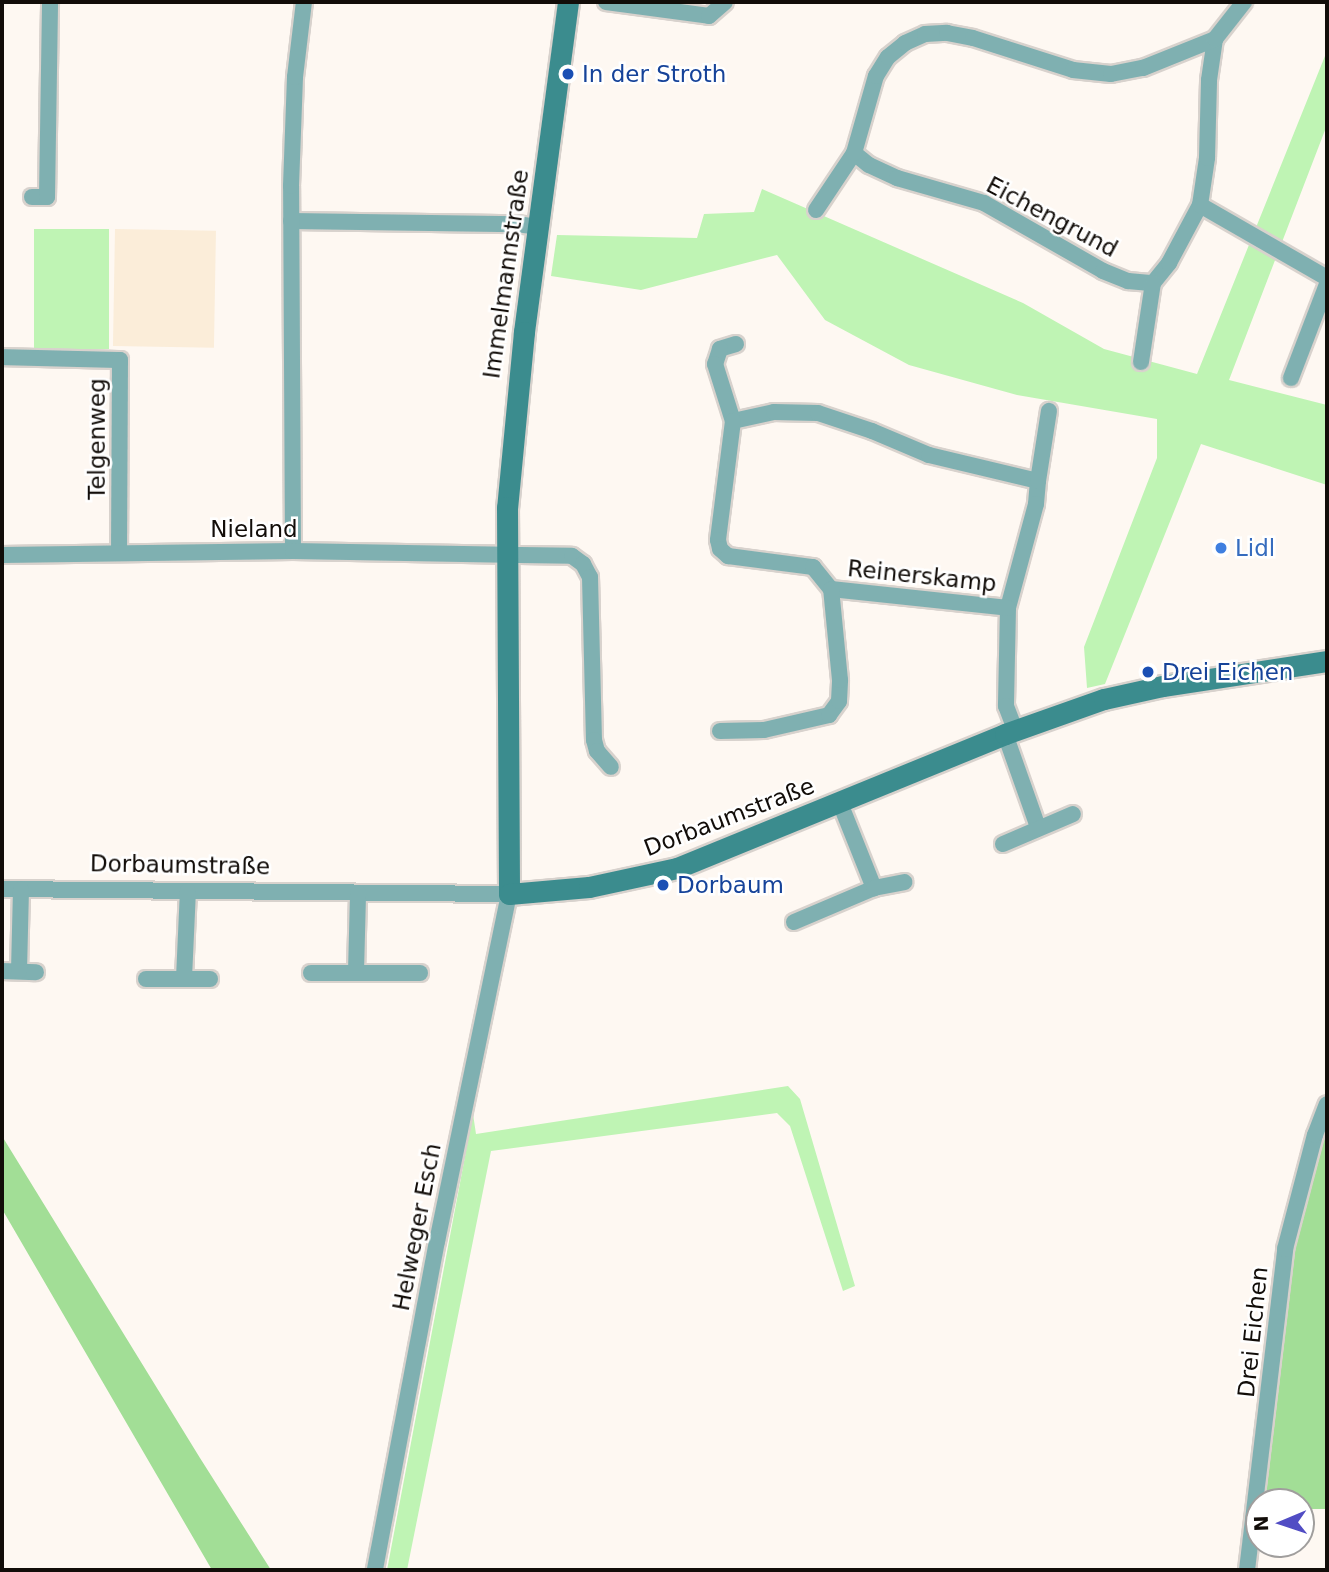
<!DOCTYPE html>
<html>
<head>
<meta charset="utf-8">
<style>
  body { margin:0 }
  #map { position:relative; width:1329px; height:1572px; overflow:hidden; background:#fef8f2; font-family:"DejaVu Sans",sans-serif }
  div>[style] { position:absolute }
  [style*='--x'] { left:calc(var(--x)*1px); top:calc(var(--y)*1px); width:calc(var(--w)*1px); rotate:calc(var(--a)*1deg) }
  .education>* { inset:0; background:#fbedd9; transform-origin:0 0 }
  .green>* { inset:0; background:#bff4b4; transform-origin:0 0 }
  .forest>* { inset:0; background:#a2de96 }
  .roads { filter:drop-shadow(2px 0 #d8d2cd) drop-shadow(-2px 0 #d8d2cd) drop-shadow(0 2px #d8d2cd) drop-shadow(0 -2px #d8d2cd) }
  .street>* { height:16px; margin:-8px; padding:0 8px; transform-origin:8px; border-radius:8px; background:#7fb0b1 }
  .secondary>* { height:21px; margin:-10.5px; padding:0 10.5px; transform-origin:10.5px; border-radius:10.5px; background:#3b8c8e }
  .dots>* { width:19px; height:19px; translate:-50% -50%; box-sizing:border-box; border:4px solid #fff; border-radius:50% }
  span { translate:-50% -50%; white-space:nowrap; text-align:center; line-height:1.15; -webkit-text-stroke:5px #fff; paint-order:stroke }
  .transit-label { font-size:23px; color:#164399 }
  .left { translate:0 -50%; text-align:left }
  .street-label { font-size:23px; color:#120d09 }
  .shop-label { font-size:23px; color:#366cbe }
  .frame { position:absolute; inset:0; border:4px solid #120d09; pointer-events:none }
  .north { position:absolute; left:1245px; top:1488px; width:70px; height:70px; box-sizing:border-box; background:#fff; border:2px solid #a09e9d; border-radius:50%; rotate:268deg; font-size:19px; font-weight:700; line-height:28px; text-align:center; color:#120d09 }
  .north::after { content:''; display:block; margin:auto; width:24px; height:32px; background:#514dc4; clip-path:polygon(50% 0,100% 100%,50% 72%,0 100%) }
</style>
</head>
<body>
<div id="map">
  <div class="education">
    <div style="left:115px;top:229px;width:101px;height:117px;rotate:1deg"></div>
  </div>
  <div class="green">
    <div style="clip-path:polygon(1327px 51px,1327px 125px,1229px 380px,1327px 405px,1327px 485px,1201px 444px,1105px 684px,1087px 688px,1084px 647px,1157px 458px,1157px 419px,1017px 395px,909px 365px,825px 320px,777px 255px,641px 290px,551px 276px,557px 235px,697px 238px,704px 214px,754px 212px,762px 189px,1023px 303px,1104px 349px,1197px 374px)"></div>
    <div style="left:34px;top:229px;width:75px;height:120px"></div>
    <div style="clip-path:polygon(788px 1086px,800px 1099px,855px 1286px,843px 1291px,790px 1126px,777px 1113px,491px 1151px,407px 1570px,387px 1570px,473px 1114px,476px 1134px)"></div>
  </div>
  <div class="forest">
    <div style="clip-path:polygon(1327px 1104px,1327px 1509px,1301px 1509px,1301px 1502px,1259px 1502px,1285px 1249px)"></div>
    <div style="clip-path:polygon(2px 1136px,200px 1458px,271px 1570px,212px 1570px,2px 1209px)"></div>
  </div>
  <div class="roads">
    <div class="street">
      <div style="--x:606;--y:2;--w:104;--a:7.7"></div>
      <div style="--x:709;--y:16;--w:21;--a:-41"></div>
      <div style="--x:854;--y:153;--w:19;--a:39"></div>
      <div style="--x:869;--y:165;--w:31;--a:25"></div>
      <div style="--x:897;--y:178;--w:91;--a:16"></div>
      <div style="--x:984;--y:203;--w:137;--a:29.7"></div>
      <div style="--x:1103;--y:271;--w:27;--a:22"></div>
      <div style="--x:1128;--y:281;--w:25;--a:5"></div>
      <div style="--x:1153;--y:283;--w:26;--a:-51"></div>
      <div style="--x:1169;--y:263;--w:66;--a:-61.9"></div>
      <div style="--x:1200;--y:205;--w:48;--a:-81.5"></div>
      <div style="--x:1207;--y:158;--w:78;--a:-88.5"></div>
      <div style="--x:1209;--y:80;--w:41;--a:-81.7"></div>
      <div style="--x:32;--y:197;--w:15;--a:0"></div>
      <div style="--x:47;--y:197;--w:195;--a:-89.1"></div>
      <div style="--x:1200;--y:205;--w:146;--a:29.9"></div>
      <div style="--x:816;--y:210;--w:69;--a:-56.3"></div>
      <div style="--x:854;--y:153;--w:80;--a:-74.1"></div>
      <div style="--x:876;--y:76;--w:22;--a:-58"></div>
      <div style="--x:888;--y:57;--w:22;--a:-39"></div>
      <div style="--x:905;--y:43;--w:22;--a:-24"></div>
      <div style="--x:925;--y:34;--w:22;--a:-3"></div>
      <div style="--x:947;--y:33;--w:26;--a:11"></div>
      <div style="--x:973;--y:38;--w:105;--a:17.7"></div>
      <div style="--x:1073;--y:70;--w:38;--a:6"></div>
      <div style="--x:1111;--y:74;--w:33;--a:-11"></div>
      <div style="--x:1143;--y:68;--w:78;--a:-21.9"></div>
      <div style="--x:1215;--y:39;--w:47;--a:-51.9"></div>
      <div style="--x:291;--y:221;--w:226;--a:0.8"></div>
      <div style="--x:517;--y:224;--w:22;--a:8"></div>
      <div style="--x:736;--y:344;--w:17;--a:163"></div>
      <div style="--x:720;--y:349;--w:16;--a:108"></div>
      <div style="--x:715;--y:364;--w:60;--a:72.5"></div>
      <div style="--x:733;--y:421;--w:42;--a:-12.4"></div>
      <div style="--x:774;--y:412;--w:44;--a:1.3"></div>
      <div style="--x:818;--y:413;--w:57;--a:18.4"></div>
      <div style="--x:872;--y:431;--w:62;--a:22.8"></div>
      <div style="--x:929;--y:455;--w:112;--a:13.4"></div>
      <div style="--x:1038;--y:481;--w:23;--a:95"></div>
      <div style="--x:1036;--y:504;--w:108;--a:105.1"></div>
      <div style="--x:1008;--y:608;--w:98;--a:91.2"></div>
      <div style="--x:1006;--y:706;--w:26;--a:69"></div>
      <div style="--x:2;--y:357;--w:118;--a:1.5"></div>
      <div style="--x:120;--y:360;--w:193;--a:90.3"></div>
      <div style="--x:1141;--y:362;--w:80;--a:-81.4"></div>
      <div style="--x:1291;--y:378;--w:101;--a:-69"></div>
      <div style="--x:733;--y:421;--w:120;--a:97.2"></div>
      <div style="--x:718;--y:540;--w:9;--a:77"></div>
      <div style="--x:720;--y:549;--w:11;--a:41"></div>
      <div style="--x:728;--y:556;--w:86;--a:7.4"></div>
      <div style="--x:813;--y:567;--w:28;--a:51"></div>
      <div style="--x:831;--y:589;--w:178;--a:6.1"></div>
      <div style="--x:1038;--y:481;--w:71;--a:-81.1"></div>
      <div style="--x:293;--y:551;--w:365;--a:-90.3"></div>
      <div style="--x:291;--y:186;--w:109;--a:-87.9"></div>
      <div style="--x:295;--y:77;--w:76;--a:-83.2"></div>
      <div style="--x:2;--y:555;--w:291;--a:-0.8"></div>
      <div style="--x:293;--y:551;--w:279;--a:1"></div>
      <div style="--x:572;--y:556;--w:14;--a:36"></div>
      <div style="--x:583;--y:564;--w:15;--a:62"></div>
      <div style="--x:590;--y:577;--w:163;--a:88.6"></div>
      <div style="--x:594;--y:740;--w:11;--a:75"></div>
      <div style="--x:597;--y:751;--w:21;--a:49"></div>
      <div style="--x:720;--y:731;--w:44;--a:-1.3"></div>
      <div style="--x:764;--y:730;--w:67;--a:-13"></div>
      <div style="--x:829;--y:715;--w:17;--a:-54"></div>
      <div style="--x:839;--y:701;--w:21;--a:-87"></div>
      <div style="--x:840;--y:680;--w:91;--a:-95.6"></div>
      <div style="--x:1005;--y:734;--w:99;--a:70.5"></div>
      <div style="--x:840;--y:803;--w:92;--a:68.2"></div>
      <div style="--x:1003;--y:844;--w:76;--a:-23.2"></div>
      <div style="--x:2;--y:889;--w:507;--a:0.57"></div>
      <div style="--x:509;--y:894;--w:354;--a:101.7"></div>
      <div style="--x:437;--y:1241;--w:335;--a:100.7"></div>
      <div style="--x:794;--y:922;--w:87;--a:-23"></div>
      <div style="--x:874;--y:888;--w:31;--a:-11"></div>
      <div style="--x:2;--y:971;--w:34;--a:2"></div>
      <div style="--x:19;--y:971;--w:82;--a:-88.6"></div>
      <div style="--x:356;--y:972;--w:79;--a:-88.5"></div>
      <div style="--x:311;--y:973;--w:109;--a:0"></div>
      <div style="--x:184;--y:978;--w:87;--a:-87.4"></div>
      <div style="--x:146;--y:979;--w:64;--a:0"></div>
      <div style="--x:1247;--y:1570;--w:323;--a:-83.2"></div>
      <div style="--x:1285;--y:1249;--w:118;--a:-75.3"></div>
      <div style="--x:1315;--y:1135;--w:33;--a:-69"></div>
    </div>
    <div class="secondary">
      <div style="--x:568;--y:2;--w:333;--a:97.6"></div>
      <div style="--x:524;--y:332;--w:176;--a:95.5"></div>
      <div style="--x:507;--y:507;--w:387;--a:89.7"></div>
      <div style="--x:509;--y:894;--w:80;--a:-5"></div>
      <div style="--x:589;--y:887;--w:90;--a:-12.2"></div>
      <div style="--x:677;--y:868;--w:354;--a:-22.2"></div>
      <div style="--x:1005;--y:734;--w:105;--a:-19.5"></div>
      <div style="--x:1104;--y:699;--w:60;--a:-12.4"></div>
      <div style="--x:1163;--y:686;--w:166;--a:-8.7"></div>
    </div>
  </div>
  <div class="dots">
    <div style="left:568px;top:74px;background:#1a4fb4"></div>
    <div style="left:1221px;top:548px;background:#3f7fe0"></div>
    <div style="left:1148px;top:672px;background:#1a4fb4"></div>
    <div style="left:663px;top:885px;background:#1a4fb4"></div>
  </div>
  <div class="transit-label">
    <span class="left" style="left:582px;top:74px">In der Stroth</span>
    <span class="left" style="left:1162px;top:672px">Drei Eichen</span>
    <span class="left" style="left:677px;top:885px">Dorbaum</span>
  </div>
  <div class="street-label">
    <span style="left:1052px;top:217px;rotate:28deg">Eichengrund</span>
    <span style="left:506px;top:274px;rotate:-82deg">Immelmannstraße</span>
    <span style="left:97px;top:439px;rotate:-90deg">Telgenweg</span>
    <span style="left:254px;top:529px">Nieland</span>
    <span style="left:922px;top:576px;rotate:6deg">Reinerskamp</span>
    <span style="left:729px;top:817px;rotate:-21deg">Dorbaumstraße</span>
    <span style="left:180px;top:865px;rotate:1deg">Dorbaumstraße</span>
    <span style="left:417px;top:1227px;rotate:-79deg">Helweger Esch</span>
    <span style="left:1253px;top:1332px;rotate:-84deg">Drei Eichen</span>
  </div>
  <div class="shop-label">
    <span class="left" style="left:1235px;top:548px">Lidl</span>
  </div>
  <div class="frame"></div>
  <div class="north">N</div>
</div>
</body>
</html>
